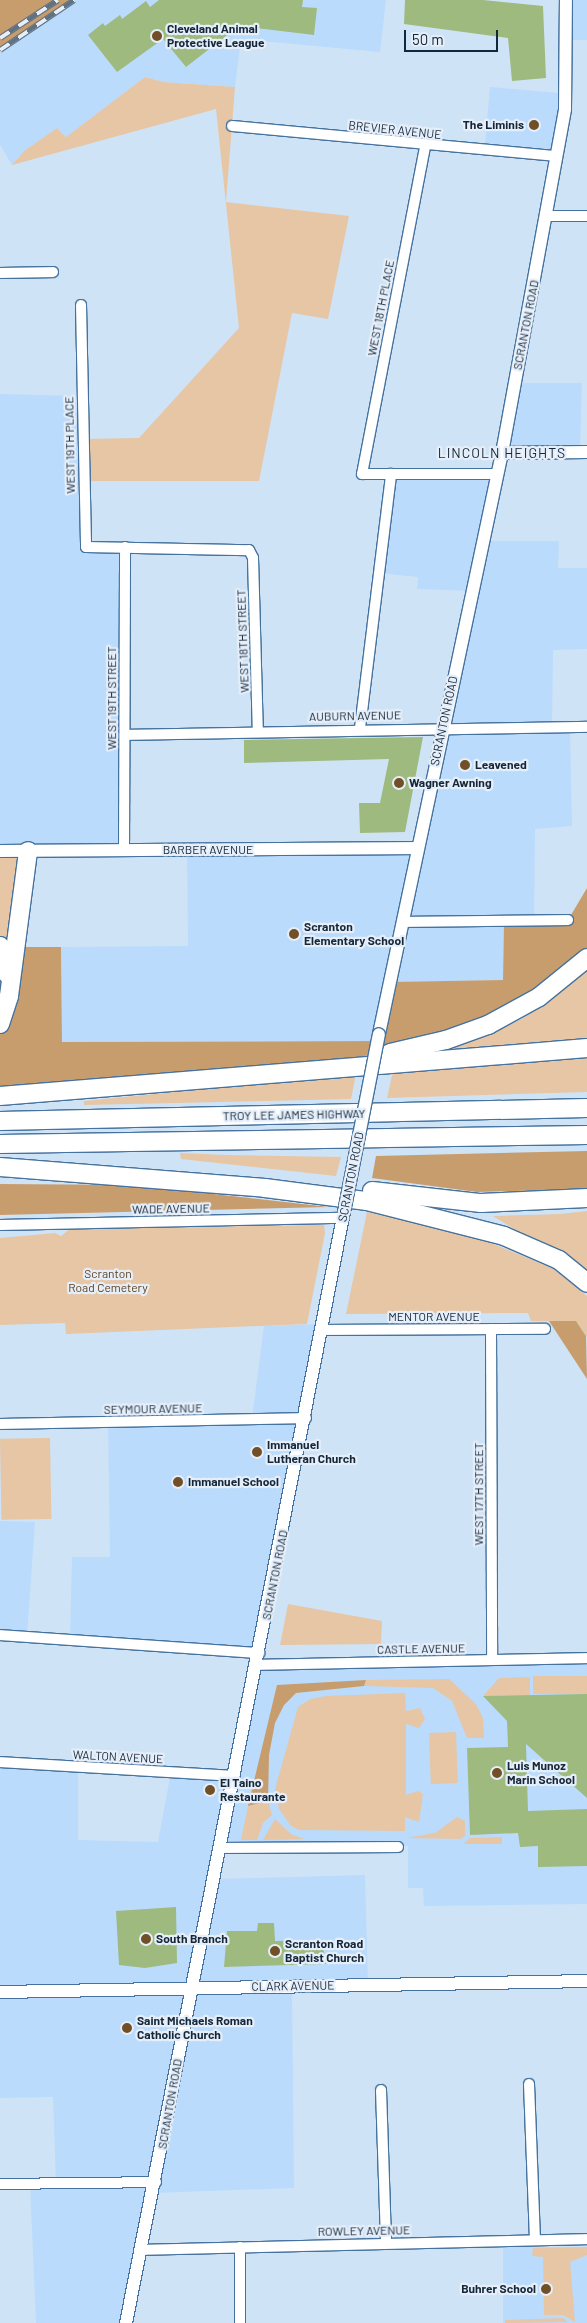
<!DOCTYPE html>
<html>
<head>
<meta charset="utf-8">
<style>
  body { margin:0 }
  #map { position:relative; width:587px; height:2323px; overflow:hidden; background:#cfe3f6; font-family:Barlow,sans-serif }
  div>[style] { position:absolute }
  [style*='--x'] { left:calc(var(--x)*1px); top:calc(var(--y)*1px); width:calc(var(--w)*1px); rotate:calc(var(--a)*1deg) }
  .built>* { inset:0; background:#badbfc; transform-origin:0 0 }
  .green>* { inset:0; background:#e6c6a5; transform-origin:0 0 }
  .forest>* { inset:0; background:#c89d6d }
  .building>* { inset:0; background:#9eba7f }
  .roads { filter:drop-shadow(1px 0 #45729e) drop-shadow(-1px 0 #45729e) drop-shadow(0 1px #45729e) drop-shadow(0 -1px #45729e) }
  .minor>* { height:10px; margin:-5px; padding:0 5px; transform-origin:5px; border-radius:5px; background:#fff }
  .tertiary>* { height:12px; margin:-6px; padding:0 6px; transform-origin:6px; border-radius:6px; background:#fff }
  .motorway>* { height:18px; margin:-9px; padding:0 9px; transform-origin:9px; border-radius:9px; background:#fff }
  .rail>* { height:5.5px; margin-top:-2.75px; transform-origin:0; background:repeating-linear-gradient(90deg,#e5eef9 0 11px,#5f7284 0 22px); box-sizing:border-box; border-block:1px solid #5f7284 }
  .bridges { filter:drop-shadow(1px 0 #45729e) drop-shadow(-1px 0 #45729e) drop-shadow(0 1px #45729e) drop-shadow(0 -1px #45729e) }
  .tertiary-bridge>* { height:12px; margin:-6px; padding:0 6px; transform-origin:6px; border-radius:6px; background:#fff }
  .dots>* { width:14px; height:14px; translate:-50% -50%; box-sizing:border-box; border:2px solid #e5eef9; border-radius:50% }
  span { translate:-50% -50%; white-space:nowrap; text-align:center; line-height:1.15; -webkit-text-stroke:4.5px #e5eef9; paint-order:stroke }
  .poi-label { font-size:12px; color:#142739; font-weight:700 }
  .left { translate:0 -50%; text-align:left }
  .right { translate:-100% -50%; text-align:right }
  .street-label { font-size:12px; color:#142739 }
  .park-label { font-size:12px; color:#5f401b }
  .neighbourhood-label { font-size:14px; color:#142739; letter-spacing:1px }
  .scale { position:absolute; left:404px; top:30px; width:94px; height:22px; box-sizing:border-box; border:2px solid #142739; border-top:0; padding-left:6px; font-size:15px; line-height:18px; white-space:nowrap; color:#142739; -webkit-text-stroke:4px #e5eef9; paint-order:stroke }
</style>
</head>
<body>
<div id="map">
  <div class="built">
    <div style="clip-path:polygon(74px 0,386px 0,380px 52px,241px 39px,235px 87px,163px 82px,145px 77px,66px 137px,57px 128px,24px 151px,12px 165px,0 145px,0 51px)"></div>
    <div style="left:566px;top:0;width:21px;height:40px"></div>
    <div style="left:490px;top:87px;width:75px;height:64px;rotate:5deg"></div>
    <div style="clip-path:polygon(515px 383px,582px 383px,580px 452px,502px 453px)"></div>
    <div style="clip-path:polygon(0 394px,82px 396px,86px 547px,125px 547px,124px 850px,0 851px)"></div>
    <div style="clip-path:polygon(391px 474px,497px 474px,483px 541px,559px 541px,558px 568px,587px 568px,587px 649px,553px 650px,552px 728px,570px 727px,572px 826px,535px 829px,534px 920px,504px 921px,503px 980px,390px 982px,378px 1041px,62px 1042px,61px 947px,188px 946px,187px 850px,416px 848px,471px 591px,417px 589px,418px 577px,379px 573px)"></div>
    <div style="clip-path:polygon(324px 1324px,259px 1653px,70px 1639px,72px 1557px,110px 1557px,108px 1422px,252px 1419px,264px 1326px)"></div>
    <div style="clip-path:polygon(0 1521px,35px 1522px,27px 1636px,0 1635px)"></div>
    <div style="clip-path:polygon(587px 1658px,587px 1904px,424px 1906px,423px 1888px,408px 1888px,408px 1846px,221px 1848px,215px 1879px,365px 1875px,368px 1985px,292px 1986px,294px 2188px,154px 2193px,126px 2323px,36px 2323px,30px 2184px,56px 2183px,53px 2097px,0 2098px,0 1762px,78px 1767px,78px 1840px,158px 1842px,171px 1772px,235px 1776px,256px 1665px)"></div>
    <div style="left:587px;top:2247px;width:76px;height:84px;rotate:90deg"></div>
  </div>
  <div class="green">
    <div style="clip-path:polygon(145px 77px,163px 82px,235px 87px,226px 202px,349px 216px,328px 319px,292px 313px,259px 481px,84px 481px,83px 439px,139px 438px,239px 328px,216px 109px,12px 165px,24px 151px,57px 128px,66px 137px)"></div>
    <div style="clip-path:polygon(0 851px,28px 851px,0 1024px)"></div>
    <div style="clip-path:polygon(587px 971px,587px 1038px,452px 1049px,522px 1019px)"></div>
    <div style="clip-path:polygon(587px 1056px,587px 1092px,387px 1098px,393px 1071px)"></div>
    <div style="clip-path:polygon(356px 1074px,351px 1099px,84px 1105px,84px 1101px)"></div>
    <div style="clip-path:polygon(180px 1153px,225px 1155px,341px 1157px,336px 1176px,181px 1159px)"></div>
    <div style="clip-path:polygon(587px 1211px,587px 1274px,493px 1216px,560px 1214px)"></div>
    <div style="clip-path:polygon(367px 1212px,477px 1237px,554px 1269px,587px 1296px,587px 1337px,576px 1321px,531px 1321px,528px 1313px,346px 1314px)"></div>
    <div style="clip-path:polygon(320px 1225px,324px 1225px,325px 1233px,307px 1324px,66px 1334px,65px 1323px,0 1325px,0 1238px,55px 1233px,61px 1236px,70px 1229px)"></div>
    <div style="left:50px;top:1438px;width:81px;height:50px;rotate:89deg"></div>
    <div style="clip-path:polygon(288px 1604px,382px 1621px,381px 1644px,280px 1645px)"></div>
    <div style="left:587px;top:1676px;width:18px;height:54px;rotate:90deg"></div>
    <div style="clip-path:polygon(530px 1677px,530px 1695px,483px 1696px,499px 1678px)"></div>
    <div style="clip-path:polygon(449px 1679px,476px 1704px,483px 1718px,484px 1738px,467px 1738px,452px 1701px,433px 1688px,364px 1686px,366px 1680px)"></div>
    <div style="clip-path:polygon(405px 1693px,406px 1711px,420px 1708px,425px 1719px,419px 1728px,406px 1724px,406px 1795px,418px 1791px,423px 1794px,419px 1822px,405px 1817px,405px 1831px,299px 1830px,291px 1826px,279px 1809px,275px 1789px,298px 1707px,310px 1699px,326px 1696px)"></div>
    <div style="left:456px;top:1732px;width:51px;height:27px;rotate:88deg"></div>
    <div style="clip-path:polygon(268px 1801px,272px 1815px,263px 1823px,257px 1840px,241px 1840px,248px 1806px)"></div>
    <div style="clip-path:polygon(457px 1817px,465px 1821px,465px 1836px,460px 1839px,406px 1838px,435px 1833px)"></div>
    <div style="clip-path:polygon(275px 1819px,291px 1834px,304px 1839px,263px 1840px)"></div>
    <div style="clip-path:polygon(502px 1837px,502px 1844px,463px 1844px,470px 1838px)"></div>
    <div style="clip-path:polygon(587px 2247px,587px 2255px,570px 2262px,575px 2322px,563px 2315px,544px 2315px,543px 2257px,532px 2256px,533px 2248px)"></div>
    <div style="clip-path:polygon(563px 2318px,568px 2322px,505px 2323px,505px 2320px)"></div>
  </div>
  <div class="forest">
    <div style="clip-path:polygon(0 0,74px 0,0 51px)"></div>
    <div style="clip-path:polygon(587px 888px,587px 958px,539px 997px,393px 1052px,228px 1075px,0 1096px,0 1024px,16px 947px,61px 947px,62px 1042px,378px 1041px,390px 982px,503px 980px,504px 921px,568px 920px)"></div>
    <div style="clip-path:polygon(587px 1151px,587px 1189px,477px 1192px,372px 1178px,376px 1156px)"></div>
    <div style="clip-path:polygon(0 1184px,134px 1185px,329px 1207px,0 1215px)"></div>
    <div style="clip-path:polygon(549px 1321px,576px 1321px,586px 1336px,587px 1379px)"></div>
    <div style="clip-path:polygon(366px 1680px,364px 1686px,296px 1693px,284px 1705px,275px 1723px,269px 1755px,268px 1801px,248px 1806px,277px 1685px)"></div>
  </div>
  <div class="building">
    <div style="clip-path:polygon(159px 0,303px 0,302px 7px,317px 8px,314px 35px,239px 26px,186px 67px,163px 39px,117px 72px,88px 35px,103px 23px,105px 26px,120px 15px,122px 19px,146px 1px,150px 7px)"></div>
    <div style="clip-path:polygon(405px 0,483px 0,543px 6px,546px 78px,512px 81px,508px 38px,404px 24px)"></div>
    <div style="clip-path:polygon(423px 737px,405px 832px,360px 833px,359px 803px,380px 803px,389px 759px,244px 763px,244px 740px)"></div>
    <div style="clip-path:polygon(587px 1694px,587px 1798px,526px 1744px,528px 1811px,587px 1809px,587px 1866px,538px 1867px,538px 1846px,520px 1847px,518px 1833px,470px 1835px,467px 1748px,508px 1747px,507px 1721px,483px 1696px)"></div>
    <div style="clip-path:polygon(176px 1907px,177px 1963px,145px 1968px,119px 1965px,116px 1911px)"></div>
    <div style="clip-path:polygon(258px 1923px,274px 1923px,275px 1941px,322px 1940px,326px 1964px,224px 1967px,227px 1931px,257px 1931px)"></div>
  </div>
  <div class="roads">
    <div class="minor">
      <div style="--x:232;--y:126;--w:324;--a:5.3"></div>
      <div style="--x:425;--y:147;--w:333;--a:100.9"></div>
      <div style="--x:362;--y:474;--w:135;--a:0"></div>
      <div style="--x:546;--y:216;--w:41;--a:0"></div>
      <div style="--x:0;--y:273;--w:53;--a:-1.1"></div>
      <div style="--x:81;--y:305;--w:242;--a:88.8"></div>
      <div style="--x:86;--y:547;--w:163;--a:1.1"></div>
      <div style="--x:249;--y:550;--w:9;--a:63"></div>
      <div style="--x:253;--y:558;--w:174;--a:88.4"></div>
      <div style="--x:360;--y:728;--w:256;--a:-83"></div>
      <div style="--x:125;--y:735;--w:462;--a:-1"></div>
      <div style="--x:124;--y:850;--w:303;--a:-89.8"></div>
      <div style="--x:403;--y:922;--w:165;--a:-0.7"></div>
      <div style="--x:0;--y:1225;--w:343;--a:-1.2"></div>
      <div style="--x:491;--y:1329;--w:331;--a:89.8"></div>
      <div style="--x:323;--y:1330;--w:222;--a:-0.3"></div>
      <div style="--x:0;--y:1424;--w:306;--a:-1.1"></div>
      <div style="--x:0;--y:1635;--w:260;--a:4"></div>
      <div style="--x:256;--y:1665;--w:331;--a:-1.2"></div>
      <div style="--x:0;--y:1762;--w:235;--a:3.4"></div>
      <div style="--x:221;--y:1848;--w:177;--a:-0.3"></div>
      <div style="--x:529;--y:2084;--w:156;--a:87.8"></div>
      <div style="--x:381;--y:2090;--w:153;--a:88.1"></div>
      <div style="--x:0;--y:2184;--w:156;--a:-0.7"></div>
      <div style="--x:240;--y:2247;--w:76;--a:90"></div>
      <div style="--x:141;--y:2250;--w:446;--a:-1.4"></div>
    </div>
    <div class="tertiary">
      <div style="--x:502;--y:453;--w:85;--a:-0.7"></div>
      <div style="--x:0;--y:851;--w:416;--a:-0.4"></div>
      <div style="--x:379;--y:1034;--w:594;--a:-78.05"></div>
      <div style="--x:502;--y:453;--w:350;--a:-79.6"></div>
      <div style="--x:565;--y:109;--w:109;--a:-89.5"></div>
      <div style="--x:0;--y:1992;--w:587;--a:-1.07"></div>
      <div style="--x:126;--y:2323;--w:1137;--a:-78.9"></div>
    </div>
    <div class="motorway">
      <div style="--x:0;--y:946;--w:29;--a:76"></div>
      <div style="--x:0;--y:1024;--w:29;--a:-72"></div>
      <div style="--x:9;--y:996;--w:146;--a:-82.5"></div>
      <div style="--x:390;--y:1053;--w:57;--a:-13.1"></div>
      <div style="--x:446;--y:1040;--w:45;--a:-19.7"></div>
      <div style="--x:488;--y:1025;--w:58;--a:-28.8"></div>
      <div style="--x:539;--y:997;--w:62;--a:-39.1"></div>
      <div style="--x:0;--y:1096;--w:589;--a:-4.67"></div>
      <div style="--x:0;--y:1121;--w:587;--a:-1.27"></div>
      <div style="--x:0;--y:1144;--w:587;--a:-0.88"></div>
      <div style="--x:0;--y:1167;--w:266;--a:4.5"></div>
      <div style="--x:265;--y:1188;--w:103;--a:7.3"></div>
      <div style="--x:367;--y:1201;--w:141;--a:14.3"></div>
      <div style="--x:504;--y:1236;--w:60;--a:23.6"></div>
      <div style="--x:559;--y:1260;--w:36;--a:39"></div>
      <div style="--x:372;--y:1191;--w:110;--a:6.3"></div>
      <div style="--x:481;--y:1203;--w:106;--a:-2.7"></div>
    </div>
  </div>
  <div class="rail">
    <div style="--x:0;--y:38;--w:69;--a:-33.2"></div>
    <div style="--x:0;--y:50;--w:89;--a:-34"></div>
  </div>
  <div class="bridges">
    <div class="tertiary-bridge">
      <div style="--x:345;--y:1207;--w:176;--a:-78.9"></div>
    </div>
  </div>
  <div class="dots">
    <div style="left:157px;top:36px;background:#714f27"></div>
    <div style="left:534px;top:125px;background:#714f27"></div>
    <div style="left:465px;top:765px;background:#714f27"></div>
    <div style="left:399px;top:783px;background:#714f27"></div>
    <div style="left:294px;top:934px;background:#714f27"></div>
    <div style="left:257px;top:1452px;background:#714f27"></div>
    <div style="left:178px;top:1482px;background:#714f27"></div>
    <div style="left:497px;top:1773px;background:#714f27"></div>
    <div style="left:210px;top:1790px;background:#714f27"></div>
    <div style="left:146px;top:1939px;background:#714f27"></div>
    <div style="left:275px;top:1951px;background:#714f27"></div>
    <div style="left:127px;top:2028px;background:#714f27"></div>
    <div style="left:546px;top:2289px;background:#714f27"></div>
  </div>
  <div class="poi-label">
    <span class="left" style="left:167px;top:36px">Cleveland Animal<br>Protective League</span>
    <span class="right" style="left:524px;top:125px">The Liminis</span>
    <span class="left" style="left:475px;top:765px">Leavened</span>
    <span class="left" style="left:409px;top:783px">Wagner Awning</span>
    <span class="left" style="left:304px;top:934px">Scranton<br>Elementary School</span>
    <span class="left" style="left:267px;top:1452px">Immanuel<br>Lutheran Church</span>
    <span class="left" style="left:188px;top:1482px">Immanuel School</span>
    <span class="left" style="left:507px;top:1773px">Luis Munoz<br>Marin School</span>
    <span class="left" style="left:220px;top:1790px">El Taino<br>Restaurante</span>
    <span class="left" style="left:156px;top:1939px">South Branch</span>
    <span class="left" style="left:285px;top:1951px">Scranton Road<br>Baptist Church</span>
    <span class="left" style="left:137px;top:2028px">Saint Michaels Roman<br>Catholic Church</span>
    <span class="right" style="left:536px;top:2289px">Buhrer School</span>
  </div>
  <div class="street-label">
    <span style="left:395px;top:130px;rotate:6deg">BREVIER AVENUE</span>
    <span style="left:381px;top:308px;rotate:-79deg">WEST 18TH PLACE</span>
    <span style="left:526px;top:325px;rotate:-79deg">SCRANTON ROAD</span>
    <span style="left:70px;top:445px;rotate:-91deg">WEST 19TH PLACE</span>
    <span style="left:243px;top:641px;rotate:-92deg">WEST 18TH STREET</span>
    <span style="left:112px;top:698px;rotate:-90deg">WEST 19TH STREET</span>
    <span style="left:355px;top:716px;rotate:-1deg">AUBURN AVENUE</span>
    <span style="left:444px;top:721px;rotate:-78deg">SCRANTON ROAD</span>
    <span style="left:208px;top:850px">BARBER AVENUE</span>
    <span style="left:294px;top:1115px;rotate:-1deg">TROY LEE JAMES HIGHWAY</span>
    <span style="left:351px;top:1177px;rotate:-79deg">SCRANTON ROAD</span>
    <span style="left:171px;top:1209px;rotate:-1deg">WADE AVENUE</span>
    <span style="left:434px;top:1317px">MENTOR AVENUE</span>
    <span style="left:153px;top:1409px;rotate:-1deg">SEYMOUR AVENUE</span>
    <span style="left:479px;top:1494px;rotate:-90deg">WEST 17TH STREET</span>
    <span style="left:275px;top:1575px;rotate:-79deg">SCRANTON ROAD</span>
    <span style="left:421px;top:1649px;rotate:-1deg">CASTLE AVENUE</span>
    <span style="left:118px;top:1757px;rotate:3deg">WALTON AVENUE</span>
    <span style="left:293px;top:1986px;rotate:-1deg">CLARK AVENUE</span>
    <span style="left:170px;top:2104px;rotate:-80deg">SCRANTON ROAD</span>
    <span style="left:364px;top:2231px;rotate:-1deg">ROWLEY AVENUE</span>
  </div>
  <div class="park-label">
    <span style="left:108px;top:1281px">Scranton<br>Road Cemetery</span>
  </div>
  <div class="neighbourhood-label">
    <span style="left:502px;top:453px">LINCOLN HEIGHTS</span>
  </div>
  <div class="scale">50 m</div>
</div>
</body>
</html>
